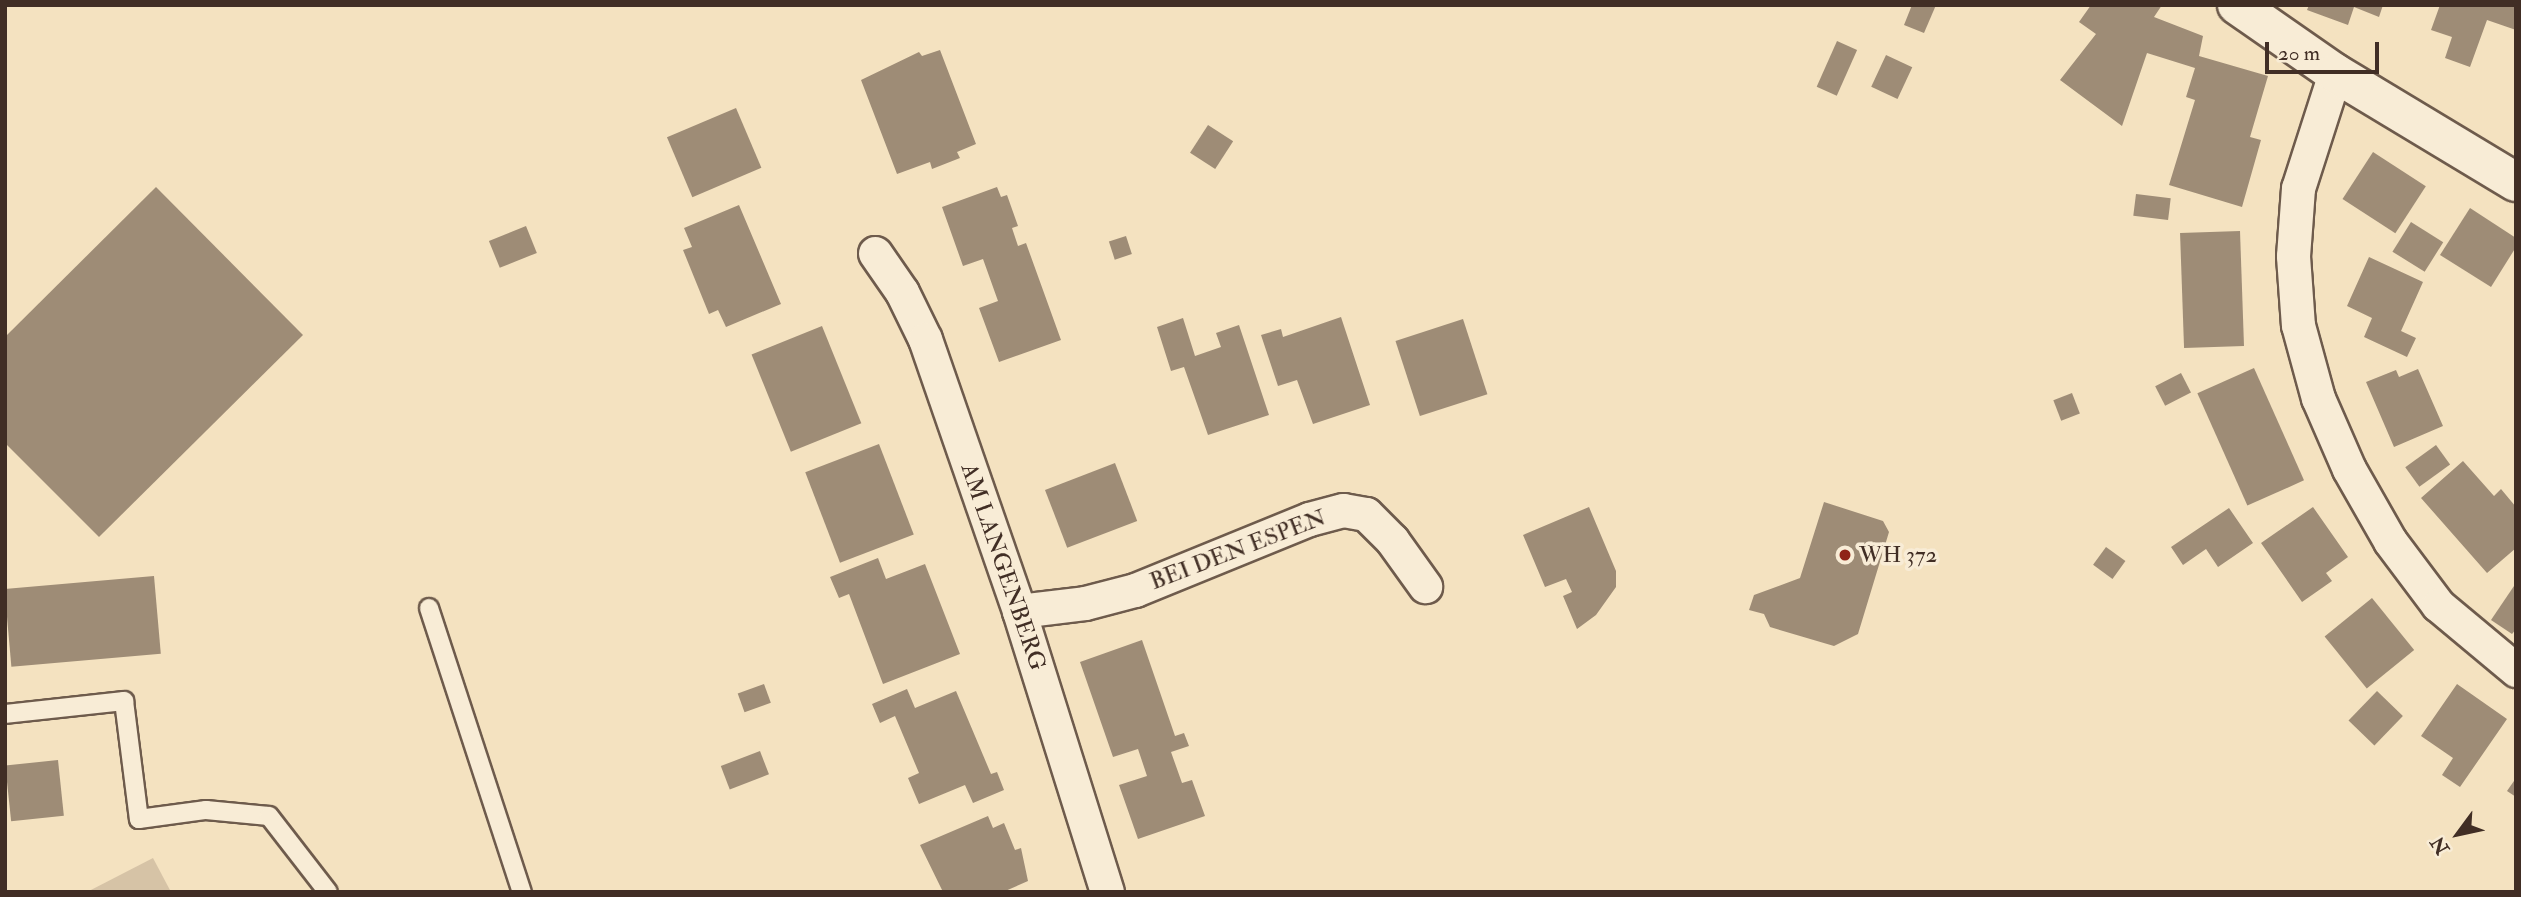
<!DOCTYPE html>
<html>
<head>
<meta charset="utf-8">
<style>
  body { margin:0 }
  #map { position:relative; width:2521px; height:897px; overflow:hidden; background:#f4e2c0; font-family:"IM FELL Double Pica",serif }
  div>[style] { position:absolute }
  [style*='--x'] { left:calc(var(--x)*1px); top:calc(var(--y)*1px); width:calc(var(--w)*1px); rotate:calc(var(--a)*1deg) }
  .green>* { inset:0; background:#d6c3a6 }
  .building>* { inset:0; background:#9e8c76; transform-origin:0 0 }
  .roads { filter:drop-shadow(2px 0 #6e5b4c) drop-shadow(-2px 0 #6e5b4c) drop-shadow(0 2px #6e5b4c) drop-shadow(0 -2px #6e5b4c) }
  .lane>* { height:18px; margin:-9px; padding:0 9px; transform-origin:9px; border-radius:9px; background:#f8ecd6 }
  .street>* { height:33px; margin:-16.5px; padding:0 16.5px; transform-origin:16.5px; border-radius:16.5px; background:#f8ecd6 }
  .secondary>* { height:38px; margin:-19px; padding:0 19px; transform-origin:19px; border-radius:19px; background:#f8ecd6 }
  .dots>* { width:19px; height:19px; translate:-50% -50%; box-sizing:border-box; border:4px solid #f8ecd6; border-radius:50% }
  span { translate:-50% -50%; white-space:nowrap; text-align:center; line-height:1.15; -webkit-text-stroke:7px #f8ecd6; paint-order:stroke }
  .street-label { font-size:23px; color:#412e25 }
  .poi-label { font-size:23px; color:#412e25 }
  .left { translate:0 -50%; text-align:left }
  .frame { position:absolute; inset:0; border:7px solid #412e25; pointer-events:none }
  .north { position:absolute; left:2423px; top:799px; width:70px; height:70px; -webkit-text-stroke:5px #f8ecd6; paint-order:stroke; rotate:237deg; font-size:19px; font-weight:700; line-height:28px; text-align:center; color:#412e25 }
  .north::after { content:''; display:block; margin:auto; width:24px; height:32px; background:#412e25; clip-path:polygon(50% 0,100% 100%,50% 72%,0 100%) }
  .scale { position:absolute; left:2265px; top:42px; width:114px; height:32px; box-sizing:border-box; border:4px solid #412e25; border-top:0; padding-left:9px; font-size:21px; line-height:24px; white-space:nowrap; color:#412e25; -webkit-text-stroke:5px #f8ecd6; paint-order:stroke }
</style>
</head>
<body>
<div id="map">
  <div class="green">
    <div style="clip-path:polygon(153px 858px,171px 892px,87px 892px)"></div>
  </div>
  <div class="building">
    <div style="clip-path:polygon(1912px 5px,1936px 5px,1924px 33px,1904px 25px)"></div>
    <div style="clip-path:polygon(2091px 5px,2162px 5px,2154px 17px,2203px 36px,2199px 56px,2268px 76px,2250px 137px,2261px 140px,2242px 207px,2169px 185px,2195px 100px,2186px 97px,2195px 68px,2147px 53px,2122px 126px,2060px 80px,2096px 34px,2079px 22px)"></div>
    <div style="clip-path:polygon(2309px 5px,2383px 5px,2379px 17px,2354px 7px,2348px 25px,2307px 10px)"></div>
    <div style="clip-path:polygon(2440px 5px,2516px 5px,2516px 30px,2487px 20px,2470px 67px,2445px 58px,2452px 37px,2431px 30px)"></div>
    <div style="left:1837px;top:41px;width:22px;height:50px;rotate:24deg"></div>
    <div style="clip-path:polygon(940px 50px,976px 144px,957px 152px,960px 158px,932px 169px,930px 162px,897px 174px,861px 80px,919px 52px,922px 56px)"></div>
    <div style="left:1886px;top:55px;width:29px;height:35px;rotate:25deg"></div>
    <div style="left:736px;top:108px;width:65px;height:75px;rotate:67deg"></div>
    <div style="left:1208px;top:125px;width:30px;height:33px;rotate:33deg"></div>
    <div style="left:2373px;top:152px;width:63px;height:56px;rotate:33deg"></div>
    <div style="clip-path:polygon(156px 187px,303px 335px,99px 537px,5px 443px,5px 337px)"></div>
    <div style="clip-path:polygon(997px 187px,1001px 197px,1007px 195px,1018px 226px,1012px 228px,1018px 246px,1026px 243px,1061px 340px,999px 362px,979px 308px,998px 301px,983px 259px,963px 266px,942px 207px)"></div>
    <div style="left:2136px;top:194px;width:35px;height:22px;rotate:7deg"></div>
    <div style="clip-path:polygon(739px 205px,781px 304px,726px 327px,718px 310px,709px 314px,683px 250px,692px 247px,684px 228px)"></div>
    <div style="clip-path:polygon(2470px 208px,2516px 238px,2516px 247px,2491px 287px,2440px 255px)"></div>
    <div style="left:2411px;top:222px;width:38px;height:35px;rotate:32deg"></div>
    <div style="left:526px;top:226px;width:29px;height:40px;rotate:68deg"></div>
    <div style="left:2240px;top:231px;width:115px;height:60px;rotate:88deg"></div>
    <div style="left:1126px;top:236px;width:19px;height:18px;rotate:72deg"></div>
    <div style="clip-path:polygon(2369px 257px,2423px 282px,2401px 331px,2416px 338px,2407px 357px,2364px 337px,2372px 318px,2347px 306px)"></div>
    <div style="clip-path:polygon(1341px 317px,1370px 405px,1313px 424px,1297px 380px,1278px 386px,1261px 335px,1281px 329px,1283px 337px)"></div>
    <div style="clip-path:polygon(1183px 318px,1195px 356px,1221px 347px,1216px 333px,1239px 325px,1269px 415px,1208px 435px,1184px 367px,1171px 371px,1157px 327px)"></div>
    <div style="left:1463px;top:319px;width:79px;height:71px;rotate:72deg"></div>
    <div style="left:822px;top:326px;width:105px;height:76px;rotate:68deg"></div>
    <div style="left:2254px;top:368px;width:123px;height:62px;rotate:66deg"></div>
    <div style="clip-path:polygon(2418px 369px,2443px 426px,2394px 447px,2366px 382px,2396px 370px,2399px 377px)"></div>
    <div style="left:2181px;top:373px;width:22px;height:29px;rotate:63deg"></div>
    <div style="left:2072px;top:393px;width:22px;height:20px;rotate:69deg"></div>
    <div style="left:879px;top:444px;width:97px;height:79px;rotate:69deg"></div>
    <div style="left:2436px;top:445px;width:24px;height:38px;rotate:54deg"></div>
    <div style="clip-path:polygon(2463px 461px,2494px 496px,2501px 489px,2516px 507px,2516px 548px,2487px 573px,2421px 498px)"></div>
    <div style="left:1115px;top:463px;width:62px;height:75px;rotate:69deg"></div>
    <div style="clip-path:polygon(1824px 502px,1883px 521px,1889px 532px,1858px 634px,1834px 646px,1770px 627px,1764px 614px,1749px 610px,1754px 595px,1800px 578px)"></div>
    <div style="clip-path:polygon(1589px 507px,1616px 571px,1616px 587px,1596px 615px,1577px 629px,1563px 596px,1572px 592px,1566px 579px,1545px 587px,1523px 535px)"></div>
    <div style="clip-path:polygon(2313px 507px,2348px 557px,2326px 573px,2332px 581px,2302px 602px,2261px 543px)"></div>
    <div style="clip-path:polygon(2229px 508px,2253px 543px,2218px 567px,2206px 549px,2183px 565px,2171px 547px)"></div>
    <div style="left:2106px;top:547px;width:24px;height:22px;rotate:36deg"></div>
    <div style="clip-path:polygon(878px 558px,886px 579px,925px 564px,960px 654px,883px 684px,849px 594px,839px 598px,830px 577px)"></div>
    <div style="left:154px;top:576px;width:78px;height:150px;rotate:85deg"></div>
    <div style="clip-path:polygon(2516px 583px,2516px 629px,2512px 634px,2491px 620px)"></div>
    <div style="left:2372px;top:598px;width:67px;height:61px;rotate:51deg"></div>
    <div style="clip-path:polygon(1142px 640px,1175px 736px,1184px 733px,1189px 746px,1171px 752px,1182px 783px,1192px 780px,1205px 816px,1138px 839px,1119px 785px,1147px 776px,1138px 749px,1113px 757px,1080px 662px)"></div>
    <div style="left:764px;top:684px;width:20px;height:28px;rotate:70deg"></div>
    <div style="clip-path:polygon(2457px 684px,2507px 719px,2460px 787px,2442px 775px,2453px 758px,2421px 736px)"></div>
    <div style="clip-path:polygon(907px 689px,915px 708px,956px 691px,991px 774px,997px 772px,1004px 790px,973px 803px,965px 785px,919px 804px,908px 778px,919px 773px,895px 716px,880px 723px,872px 704px)"></div>
    <div style="left:2377px;top:691px;width:36px;height:41px;rotate:44deg"></div>
    <div style="left:760px;top:751px;width:25px;height:42px;rotate:69deg"></div>
    <div style="left:58px;top:760px;width:56px;height:53px;rotate:84deg"></div>
    <div style="clip-path:polygon(2516px 778px,2516px 797px,2507px 791px)"></div>
    <div style="clip-path:polygon(988px 816px,993px 828px,1004px 823px,1015px 850px,1021px 848px,1028px 881px,1003px 892px,943px 892px,920px 845px)"></div>
  </div>
  <div class="roads">
    <div class="lane">
      <div style="--x:429;--y:608;--w:299;--a:71.9"></div>
      <div style="--x:5;--y:714;--w:120;--a:-6.2"></div>
      <div style="--x:124;--y:701;--w:119;--a:82.8"></div>
      <div style="--x:139;--y:819;--w:68;--a:-7.7"></div>
      <div style="--x:206;--y:810;--w:63;--a:5.4"></div>
      <div style="--x:269;--y:816;--w:96;--a:52.2"></div>
    </div>
    <div class="street">
      <div style="--x:2335;--y:73;--w:121;--a:107.8"></div>
      <div style="--x:2298;--y:188;--w:68;--a:94.2"></div>
      <div style="--x:2293;--y:256;--w:69;--a:85.9"></div>
      <div style="--x:2298;--y:325;--w:76;--a:74.7"></div>
      <div style="--x:2318;--y:398;--w:77;--a:66.4"></div>
      <div style="--x:2349;--y:469;--w:83;--a:60.3"></div>
      <div style="--x:2390;--y:541;--w:80;--a:53.1"></div>
      <div style="--x:2438;--y:605;--w:102;--a:39.8"></div>
      <div style="--x:875;--y:253;--w:47;--a:55.3"></div>
      <div style="--x:902;--y:292;--w:52;--a:63.9"></div>
      <div style="--x:925;--y:339;--w:288;--a:70.9"></div>
      <div style="--x:1019;--y:611;--w:294;--a:72.6"></div>
      <div style="--x:1019;--y:611;--w:66;--a:-6.9"></div>
      <div style="--x:1085;--y:603;--w:52;--a:-14.6"></div>
      <div style="--x:1135;--y:590;--w:188;--a:-22.2"></div>
      <div style="--x:1309;--y:519;--w:35;--a:-15"></div>
      <div style="--x:1343;--y:510;--w:23;--a:10"></div>
      <div style="--x:1366;--y:514;--w:37;--a:45"></div>
      <div style="--x:1392;--y:540;--w:57;--a:54.3"></div>
    </div>
    <div class="secondary">
      <div style="--x:2237;--y:5;--w:119;--a:34.8"></div>
      <div style="--x:2335;--y:73;--w:211;--a:31.1"></div>
    </div>
  </div>
  <div class="dots">
    <div style="left:1845px;top:555px;background:#8f2418"></div>
  </div>
  <div class="street-label">
    <span style="left:1238px;top:550px;rotate:-21deg">BEI DEN ESPEN</span>
    <span style="left:1003px;top:567px;rotate:71deg">AM LANGENBERG</span>
  </div>
  <div class="poi-label">
    <span class="left" style="left:1859px;top:555px">WH 372</span>
  </div>
  <div class="frame"></div>
  <div class="north">N</div>
  <div class="scale">20 m</div>
</div>
</body>
</html>
